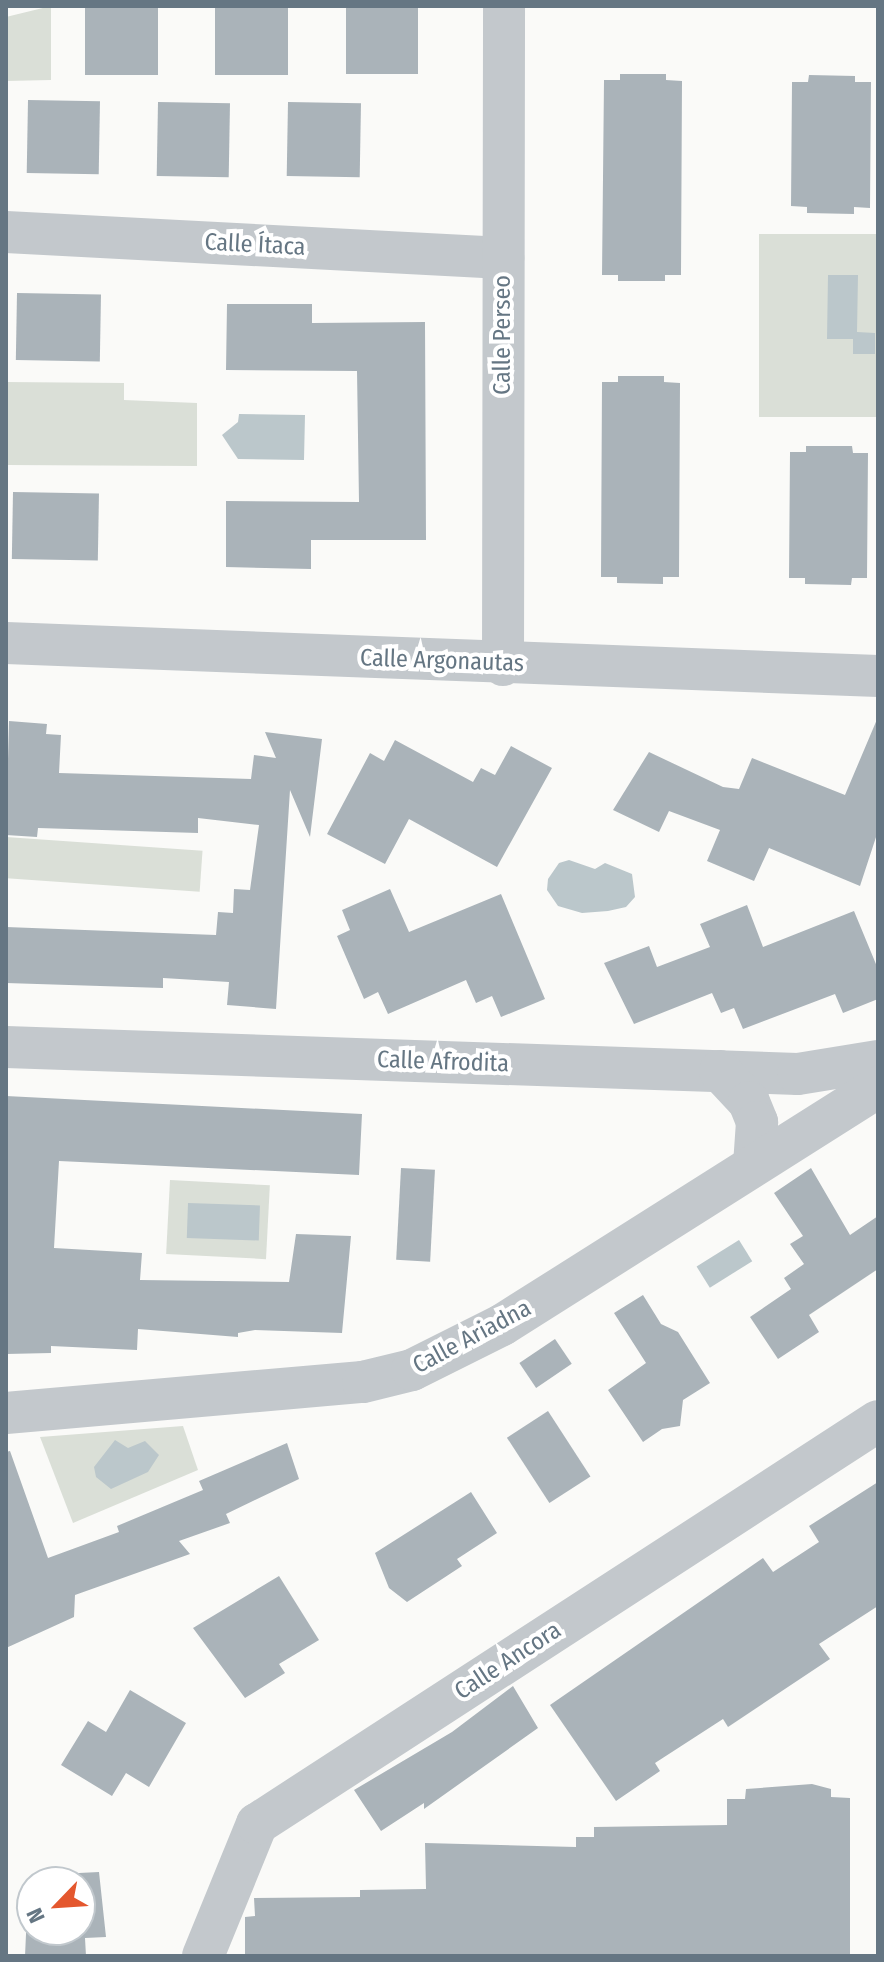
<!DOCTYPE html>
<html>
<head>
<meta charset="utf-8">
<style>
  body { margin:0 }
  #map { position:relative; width:884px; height:1962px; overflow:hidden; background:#fafaf8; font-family:"Fira Sans Condensed",sans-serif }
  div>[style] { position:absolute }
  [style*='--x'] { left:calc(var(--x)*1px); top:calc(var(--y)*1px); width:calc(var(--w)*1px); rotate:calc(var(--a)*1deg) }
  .green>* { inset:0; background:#dadfd7; transform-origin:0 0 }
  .water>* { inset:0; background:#bbc7cb; transform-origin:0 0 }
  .building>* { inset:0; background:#aab3b9; transform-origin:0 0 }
  .minor>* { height:42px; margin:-21px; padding:0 21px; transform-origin:21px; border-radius:21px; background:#c3c8cc }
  span { translate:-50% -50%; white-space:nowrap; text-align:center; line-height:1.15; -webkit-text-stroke:8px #fff; paint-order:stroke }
  .street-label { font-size:24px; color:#657683 }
  .frame { position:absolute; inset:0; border:8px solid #657683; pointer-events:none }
  .north { position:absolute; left:16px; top:1866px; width:80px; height:80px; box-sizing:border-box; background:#fff; border:2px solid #c1c8cd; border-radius:50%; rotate:245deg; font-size:22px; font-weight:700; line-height:32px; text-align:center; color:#657683 }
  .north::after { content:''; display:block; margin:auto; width:28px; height:36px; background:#e4572e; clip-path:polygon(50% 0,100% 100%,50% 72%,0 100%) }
</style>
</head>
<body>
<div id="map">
  <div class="green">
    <div style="clip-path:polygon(51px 6px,51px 80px,6px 81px,6px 17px)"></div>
    <div style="left:878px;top:234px;width:183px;height:119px;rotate:90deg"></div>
    <div style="clip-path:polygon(6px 382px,124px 383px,124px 400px,197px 403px,197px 466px,6px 465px)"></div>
    <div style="left:6px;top:837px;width:197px;height:41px;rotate:4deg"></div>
    <div style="left:170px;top:1180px;width:100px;height:74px;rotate:3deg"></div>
    <div style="clip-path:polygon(183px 1426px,198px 1470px,73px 1523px,40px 1437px)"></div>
  </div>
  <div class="water">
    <div style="clip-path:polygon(828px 275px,858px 275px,857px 332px,875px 333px,875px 354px,853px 354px,853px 339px,827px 339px)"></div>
    <div style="clip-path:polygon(239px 414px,305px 415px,304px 460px,238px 459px,222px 435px,238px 422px)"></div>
    <div style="clip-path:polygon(569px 860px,595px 869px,605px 863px,632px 874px,635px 897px,626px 907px,608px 911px,582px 913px,558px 906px,547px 890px,548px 879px,559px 863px)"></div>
    <div style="left:188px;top:1203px;width:72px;height:35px;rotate:2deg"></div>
    <div style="left:739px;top:1240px;width:25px;height:50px;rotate:58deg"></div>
    <div style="clip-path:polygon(115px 1440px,128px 1448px,145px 1441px,159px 1455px,148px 1472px,111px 1489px,96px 1477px,94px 1467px)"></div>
  </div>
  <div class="building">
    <div style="left:85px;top:6px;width:73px;height:69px"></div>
    <div style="left:215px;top:6px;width:73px;height:69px"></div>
    <div style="left:346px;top:6px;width:72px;height:68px"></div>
    <div style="clip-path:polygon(620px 74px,666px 74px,666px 80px,682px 81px,681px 275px,665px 275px,665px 281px,618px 281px,618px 275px,602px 275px,604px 80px,620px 80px)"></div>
    <div style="clip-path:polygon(809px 75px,855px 76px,855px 82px,871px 82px,870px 208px,854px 207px,854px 214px,807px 213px,807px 207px,791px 206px,792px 82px,808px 82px)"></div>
    <div style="left:28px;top:100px;width:72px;height:73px;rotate:1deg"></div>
    <div style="left:158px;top:102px;width:72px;height:74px;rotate:1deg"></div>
    <div style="left:288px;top:102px;width:73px;height:74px;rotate:1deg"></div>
    <div style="left:17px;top:293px;width:84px;height:67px;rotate:1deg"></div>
    <div style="clip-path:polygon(227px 304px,312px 304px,312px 323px,425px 322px,426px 540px,311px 540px,311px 569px,226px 567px,226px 501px,359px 502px,357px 371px,226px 370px)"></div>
    <div style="clip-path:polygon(618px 376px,664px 376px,664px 382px,680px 383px,679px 577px,663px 577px,663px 584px,617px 583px,617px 577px,601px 577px,602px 382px,618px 382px)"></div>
    <div style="clip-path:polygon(806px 446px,852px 446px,853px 453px,868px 453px,867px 578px,852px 578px,851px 585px,805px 584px,805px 578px,789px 578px,790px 452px,806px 452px)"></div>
    <div style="left:13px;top:492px;width:86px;height:67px;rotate:1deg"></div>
    <div style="clip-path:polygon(878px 717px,878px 831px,860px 886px,769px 848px,754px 881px,707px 861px,720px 830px,669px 811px,659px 832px,613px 810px,649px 752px,723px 787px,739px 789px,752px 758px,845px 795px)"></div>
    <div style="clip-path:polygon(9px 721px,47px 724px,46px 734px,61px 735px,59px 773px,251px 779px,254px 755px,276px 758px,265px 732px,322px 739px,310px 837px,290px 790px,276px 1009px,227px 1005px,229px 982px,163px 978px,163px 988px,6px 983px,6px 927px,216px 935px,218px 912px,233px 913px,234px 889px,250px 890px,259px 825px,198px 818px,198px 833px,38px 828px,37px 837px,6px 835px)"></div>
    <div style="clip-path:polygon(395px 740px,473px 782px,481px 768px,495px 775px,511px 746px,552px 768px,497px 867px,409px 819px,385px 864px,327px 834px,370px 753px,384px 761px)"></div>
    <div style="clip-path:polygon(390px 889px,409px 932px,501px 894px,545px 999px,501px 1017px,492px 996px,476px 1003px,466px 980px,388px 1014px,378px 992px,364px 999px,337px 936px,350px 930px,342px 910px)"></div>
    <div style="clip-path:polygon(747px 905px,763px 947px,854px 911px,878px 969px,878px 999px,843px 1013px,835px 994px,743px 1029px,734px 1008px,721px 1013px,712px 993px,634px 1024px,604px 963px,649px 946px,657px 967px,710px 947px,700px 924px)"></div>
    <div style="clip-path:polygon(6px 1096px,362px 1114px,359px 1175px,59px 1161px,54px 1248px,142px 1253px,140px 1280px,289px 1282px,296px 1234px,351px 1236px,342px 1333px,255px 1330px,238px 1333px,238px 1337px,138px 1329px,137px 1350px,51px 1346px,51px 1353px,6px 1354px)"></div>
    <div style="left:401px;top:1168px;width:34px;height:92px;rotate:3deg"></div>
    <div style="clip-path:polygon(811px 1168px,850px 1235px,878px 1216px,878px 1269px,809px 1315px,819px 1332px,778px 1359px,750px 1317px,791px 1289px,784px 1278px,804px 1264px,790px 1244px,803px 1236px,774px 1193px)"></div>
    <div style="clip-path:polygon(643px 1295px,661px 1324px,678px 1332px,710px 1383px,683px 1400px,680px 1426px,662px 1429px,643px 1442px,608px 1390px,646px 1363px,614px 1313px)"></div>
    <div style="left:555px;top:1339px;width:30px;height:43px;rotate:56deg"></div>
    <div style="left:548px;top:1411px;width:78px;height:49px;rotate:57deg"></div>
    <div style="clip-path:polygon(287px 1443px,299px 1479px,226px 1514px,230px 1523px,179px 1541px,190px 1554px,75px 1595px,74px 1617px,6px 1648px,6px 1452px,10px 1451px,48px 1558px,119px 1532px,117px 1526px,203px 1490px,199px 1481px)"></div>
    <div style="clip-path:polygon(878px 1482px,878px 1606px,819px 1644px,830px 1659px,728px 1727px,723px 1719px,655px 1763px,660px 1771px,616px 1801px,550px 1705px,763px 1558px,773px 1572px,819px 1542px,809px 1526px)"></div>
    <div style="clip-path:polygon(471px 1492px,497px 1533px,457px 1559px,462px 1566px,407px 1602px,389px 1588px,375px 1553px)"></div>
    <div style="clip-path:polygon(279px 1576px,319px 1640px,279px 1664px,285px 1673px,245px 1698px,193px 1628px)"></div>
    <div style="clip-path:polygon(513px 1686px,538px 1728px,424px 1809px,424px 1803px,381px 1831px,354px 1790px,452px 1732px)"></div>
    <div style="clip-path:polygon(130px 1690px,186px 1723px,149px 1787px,126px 1773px,112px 1796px,61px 1765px,88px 1721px,106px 1732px)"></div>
    <div style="clip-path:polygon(812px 1784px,831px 1789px,831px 1797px,850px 1798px,850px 1956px,245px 1956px,245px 1917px,255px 1916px,254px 1898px,360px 1897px,360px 1890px,426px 1889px,425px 1843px,576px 1847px,576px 1837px,594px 1837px,594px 1827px,727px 1825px,727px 1799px,745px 1799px,746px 1789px)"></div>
    <div style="clip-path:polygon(99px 1872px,106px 1937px,85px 1938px,86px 1956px,25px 1956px,27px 1912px,32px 1912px,32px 1930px,80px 1930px,80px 1882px,59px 1882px,59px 1874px)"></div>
  </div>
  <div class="minor">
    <div style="--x:6;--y:232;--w:498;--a:3"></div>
    <div style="--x:6;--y:643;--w:873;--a:2.17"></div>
    <div style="--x:503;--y:665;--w:659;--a:-89.91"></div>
    <div style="--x:6;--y:1047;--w:792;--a:1.95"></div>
    <div style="--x:798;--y:1074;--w:81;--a:-9.2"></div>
    <div style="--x:720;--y:1071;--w:42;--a:46.9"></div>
    <div style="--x:749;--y:1102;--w:22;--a:68"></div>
    <div style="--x:757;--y:1122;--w:43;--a:94"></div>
    <div style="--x:6;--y:1413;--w:358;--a:-5"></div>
    <div style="--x:363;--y:1382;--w:50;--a:-13.8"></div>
    <div style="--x:412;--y:1370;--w:101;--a:-26.6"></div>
    <div style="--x:502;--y:1325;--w:445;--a:-32.3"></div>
    <div style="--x:203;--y:1956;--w:143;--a:-67.8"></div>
    <div style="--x:257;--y:1824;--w:740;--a:-32.98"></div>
  </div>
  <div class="street-label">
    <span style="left:255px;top:245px;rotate:3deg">Calle Ítaca</span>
    <span style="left:503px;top:335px;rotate:-90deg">Calle Perseo</span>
    <span style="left:442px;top:661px;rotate:2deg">Calle Argonautas</span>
    <span style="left:443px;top:1062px;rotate:2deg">Calle Afrodita</span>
    <span style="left:472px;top:1337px;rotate:-28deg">Calle Ariadna</span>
    <span style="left:508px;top:1661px;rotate:-33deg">Calle Ancora</span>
  </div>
  <div class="frame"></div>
  <div class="north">N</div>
</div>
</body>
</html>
